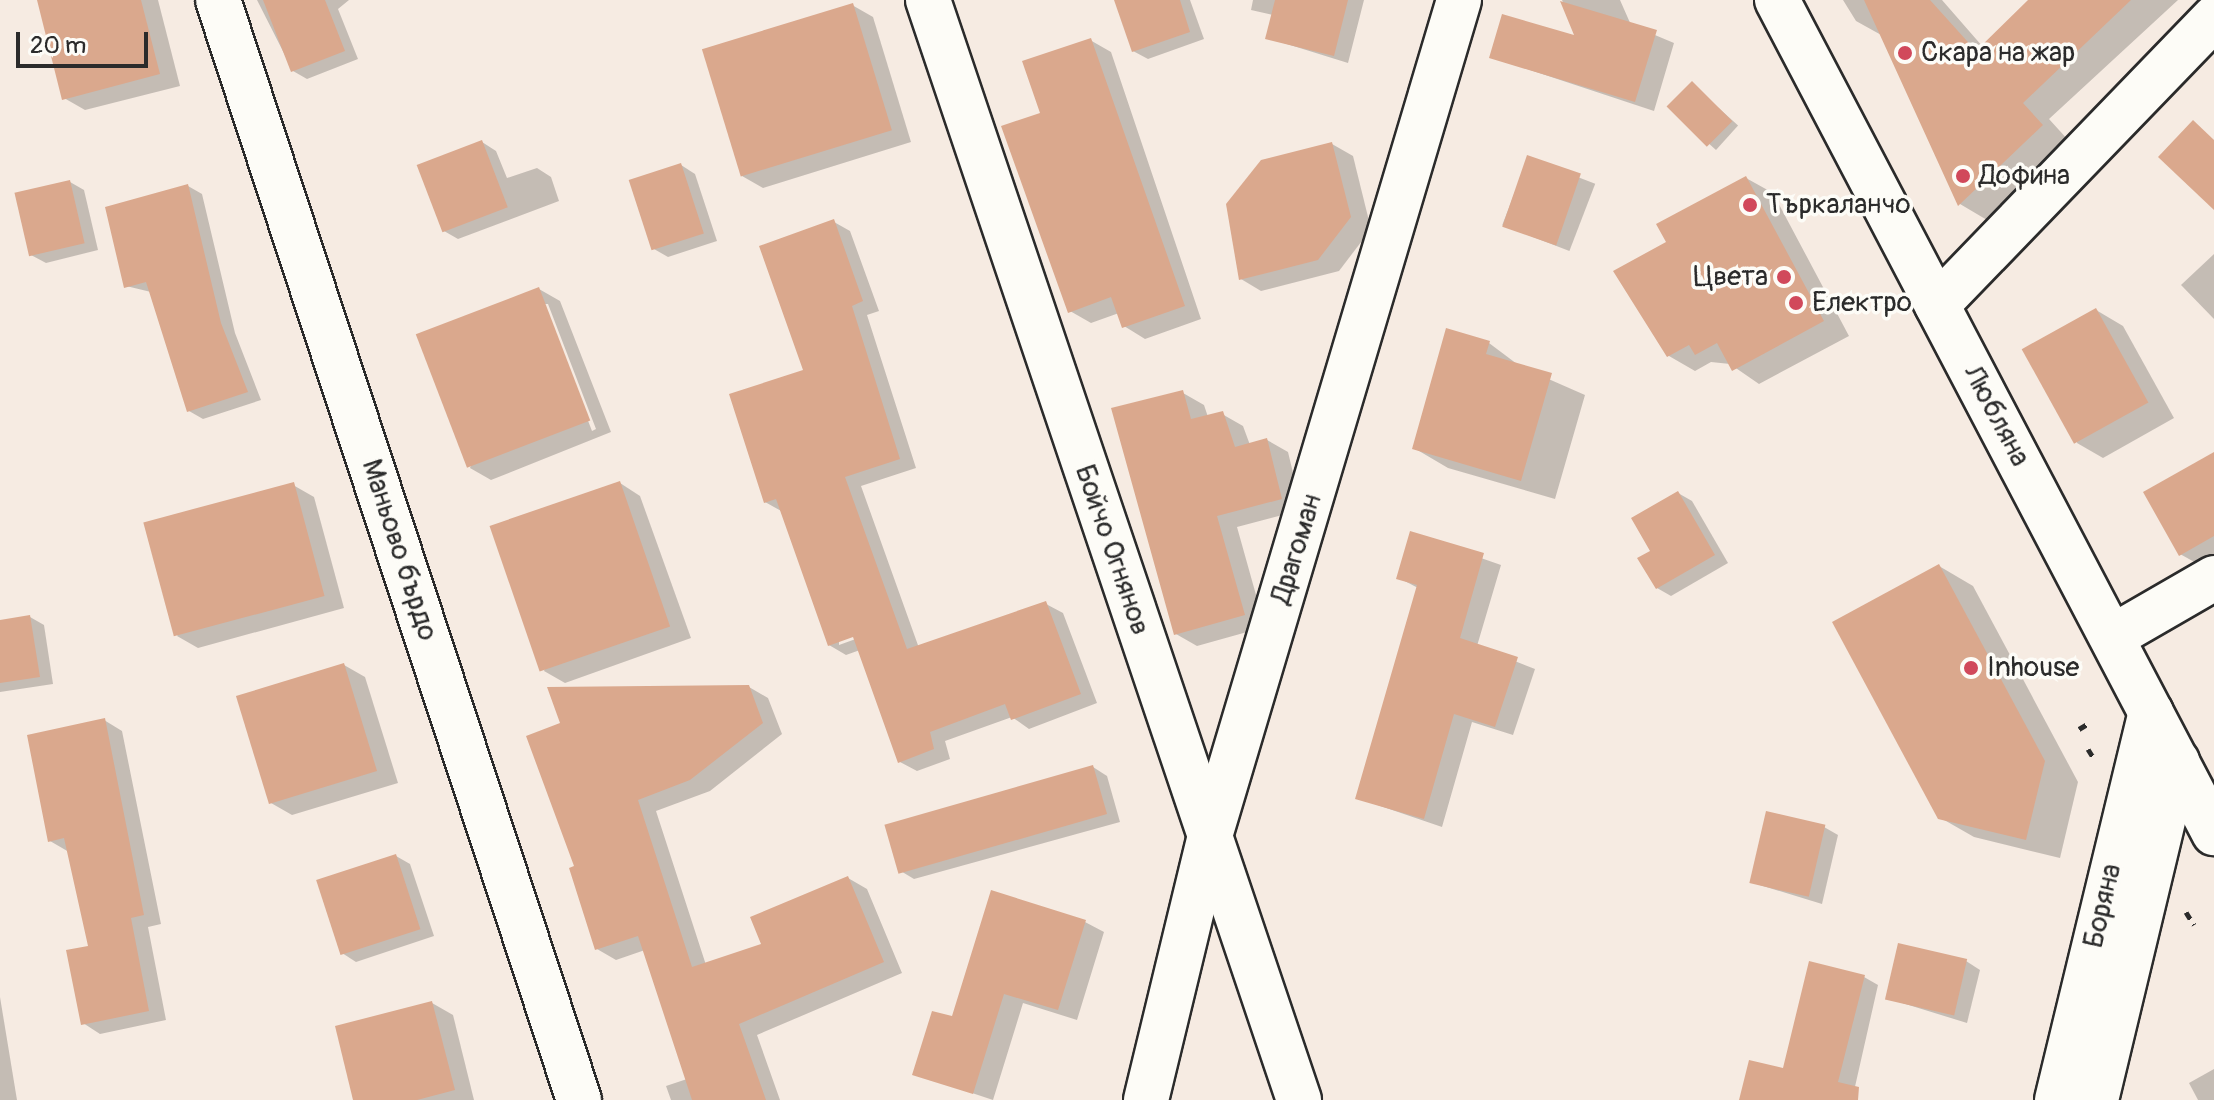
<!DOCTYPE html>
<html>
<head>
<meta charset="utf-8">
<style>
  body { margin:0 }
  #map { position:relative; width:2214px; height:1100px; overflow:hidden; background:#f6ebe2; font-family:Pangolin,sans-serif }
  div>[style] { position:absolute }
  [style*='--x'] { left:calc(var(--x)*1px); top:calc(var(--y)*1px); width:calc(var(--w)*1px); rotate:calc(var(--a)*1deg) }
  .shadow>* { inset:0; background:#0003; transform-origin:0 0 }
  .building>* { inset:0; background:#daa88d; transform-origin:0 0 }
  .path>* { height:5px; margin-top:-2.5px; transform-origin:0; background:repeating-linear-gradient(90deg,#2b2b2b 0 8px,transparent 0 14px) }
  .roads { filter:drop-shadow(2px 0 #2b2b2b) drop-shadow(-2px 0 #2b2b2b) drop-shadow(0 2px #2b2b2b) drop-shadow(0 -2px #2b2b2b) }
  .minor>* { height:44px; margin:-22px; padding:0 22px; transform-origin:22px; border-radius:22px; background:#fdfcf7 }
  .dots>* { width:22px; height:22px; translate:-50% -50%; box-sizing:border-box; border:4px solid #fdfcf7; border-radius:50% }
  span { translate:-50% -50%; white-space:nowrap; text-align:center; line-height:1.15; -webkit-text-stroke:7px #fdfcf7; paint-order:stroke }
  .poi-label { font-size:28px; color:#2b2b2b }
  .left { translate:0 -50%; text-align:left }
  .right { translate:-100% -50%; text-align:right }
  .street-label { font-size:28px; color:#2b2b2b }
  .scale { position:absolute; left:16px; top:32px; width:132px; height:36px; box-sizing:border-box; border:4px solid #2b2b2b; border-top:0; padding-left:10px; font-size:24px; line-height:28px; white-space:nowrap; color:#2b2b2b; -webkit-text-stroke:6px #fdfcf7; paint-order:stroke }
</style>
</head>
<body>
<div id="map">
  <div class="shadow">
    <div style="clip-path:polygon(39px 0,158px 0,180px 86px,85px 110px,64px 98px)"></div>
    <div style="clip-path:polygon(257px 0,349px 0,338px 9px,358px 59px,307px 79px,293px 71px)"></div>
    <div style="clip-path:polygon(1116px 0,1190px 0,1204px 39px,1148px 59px,1133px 51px)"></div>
    <div style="clip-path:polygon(1253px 0,1364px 0,1348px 63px,1268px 38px,1273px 15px,1251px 10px)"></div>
    <div style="clip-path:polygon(1562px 0,1620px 0,1631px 25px,1674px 43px,1654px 111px,1491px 57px,1578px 38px)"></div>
    <div style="clip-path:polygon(1843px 0,1942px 0,1983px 47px,2031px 0,2178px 0,2049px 119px,2069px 141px,1987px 220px,1960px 204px,1883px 36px,1856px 21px)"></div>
    <div style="clip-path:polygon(852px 5px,873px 17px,911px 142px,763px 188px,742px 176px)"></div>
    <div style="clip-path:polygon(1090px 40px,1111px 52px,1201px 319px,1145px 339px,1124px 326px,1119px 313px,1091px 323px,1070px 311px,1042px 114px)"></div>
    <div style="left:1692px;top:84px;width:62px;height:33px;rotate:42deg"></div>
    <div style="clip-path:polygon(482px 142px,496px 151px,507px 178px,537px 168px,551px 177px,559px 201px,458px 239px,444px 231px)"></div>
    <div style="clip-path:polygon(1332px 144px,1353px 156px,1371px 229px,1339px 271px,1261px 291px,1241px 279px)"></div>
    <div style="left:1528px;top:158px;width:72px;height:72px;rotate:21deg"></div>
    <div style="clip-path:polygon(681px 165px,695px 174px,717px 241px,668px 257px,654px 249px)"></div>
    <div style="clip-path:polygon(1746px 178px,1773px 193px,1849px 336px,1759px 384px,1730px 364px,1711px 362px,1695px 371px,1669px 356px,1616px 272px,1669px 243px)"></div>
    <div style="clip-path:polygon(70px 182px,84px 190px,98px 250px,46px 263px,31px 255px)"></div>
    <div style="clip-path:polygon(188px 186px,202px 194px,235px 333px,261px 400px,203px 419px,189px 411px,151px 292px,126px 286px)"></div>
    <div style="clip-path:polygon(evenodd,834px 222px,850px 231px,879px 311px,867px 315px,916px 468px,861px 486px,919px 648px,1046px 604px,1063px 613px,1097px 703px,1029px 729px,1012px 717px,945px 741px,950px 759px,917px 771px,900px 762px,860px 650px,846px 655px,829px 645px,783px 512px,765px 502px,806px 372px,834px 222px,862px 632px,864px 636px,839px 645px,839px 640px,862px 632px)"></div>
    <div style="clip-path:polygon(2214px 254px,2214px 319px,2181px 285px)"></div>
    <div style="clip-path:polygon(evenodd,539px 289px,560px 301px,611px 432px,491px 480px,470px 468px,539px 289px,543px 304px,548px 304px,596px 429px,592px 431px,543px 304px)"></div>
    <div style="clip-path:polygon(2096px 310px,2123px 326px,2174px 418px,2103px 458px,2077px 443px)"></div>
    <div style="clip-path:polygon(1489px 343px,1521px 367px,1585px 395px,1555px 499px,1448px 468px,1414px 448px)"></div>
    <div style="clip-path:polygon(1183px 393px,1204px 405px,1208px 417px,1222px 414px,1243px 426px,1250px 445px,1267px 440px,1288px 452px,1302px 510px,1237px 527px,1265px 627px,1197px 646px,1176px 634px)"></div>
    <div style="clip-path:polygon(2214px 454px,2214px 573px,2180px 554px)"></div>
    <div style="clip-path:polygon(620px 483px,640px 496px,691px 638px,565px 683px,544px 671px)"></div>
    <div style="clip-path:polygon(293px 485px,314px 497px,344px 608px,198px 648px,177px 636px)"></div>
    <div style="clip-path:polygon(1678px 493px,1692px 501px,1728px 563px,1671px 596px,1657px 588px,1652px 552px)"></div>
    <div style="clip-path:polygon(1412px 534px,1501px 565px,1477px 646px,1535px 669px,1513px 735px,1472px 722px,1442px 827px,1357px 798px,1418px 588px,1399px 578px)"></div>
    <div style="clip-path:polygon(1939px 566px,1973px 586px,2078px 782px,2060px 858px,1974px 837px,1939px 817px)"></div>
    <div style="clip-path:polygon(30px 617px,44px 625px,53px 684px,0 692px,0 622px)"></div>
    <div style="clip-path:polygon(344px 665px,365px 677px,398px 783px,292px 815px,271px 803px)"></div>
    <div style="clip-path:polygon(749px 687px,768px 698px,782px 734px,710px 791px,656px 811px,706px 965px,764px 945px,848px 878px,867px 889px,902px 973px,757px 1035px,780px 1100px,671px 1100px,666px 1086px,687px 1079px,645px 950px,616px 960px,597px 949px,577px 867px,529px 737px)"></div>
    <div style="clip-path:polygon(104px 720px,122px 731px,161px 924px,148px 927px,166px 1020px,100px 1034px,83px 1023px,90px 947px,69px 852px,50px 841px)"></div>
    <div style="clip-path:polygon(1093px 767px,1107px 776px,1120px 822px,914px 879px,899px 870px)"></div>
    <div style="clip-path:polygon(1824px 827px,1838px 835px,1822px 904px,1750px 882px)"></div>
    <div style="clip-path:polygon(396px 856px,410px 864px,434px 936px,356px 962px,342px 953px)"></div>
    <div style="clip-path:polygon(1085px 922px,1104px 932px,1077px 1020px,1023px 1003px,993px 1100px,915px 1074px,953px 1019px)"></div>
    <div style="clip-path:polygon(1966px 961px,1980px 970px,1967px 1023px,1886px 998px)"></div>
    <div style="clip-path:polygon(1864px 977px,1878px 985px,1852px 1100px,1741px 1100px,1784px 1071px)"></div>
    <div style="clip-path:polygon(0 997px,17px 1100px,0 1100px)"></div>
    <div style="clip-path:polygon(432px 1003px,453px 1015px,474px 1100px,356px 1100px)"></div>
    <div style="clip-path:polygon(2214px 1069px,2214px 1100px,2198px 1100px,2189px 1083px)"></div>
  </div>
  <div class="building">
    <div style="clip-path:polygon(37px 0,141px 0,160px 74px,62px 100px)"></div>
    <div style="clip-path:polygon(263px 0,325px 0,345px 51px,291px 72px)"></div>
    <div style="clip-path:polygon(1114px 0,1180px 0,1190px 32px,1132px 52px)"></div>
    <div style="clip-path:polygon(1275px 0,1348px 0,1334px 56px,1265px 39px)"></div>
    <div style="clip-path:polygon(1864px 0,1930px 0,1976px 51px,2028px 0,2131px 0,2023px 103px,2043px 125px,1958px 206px)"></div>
    <div style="clip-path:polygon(1560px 1px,1657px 30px,1635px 102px,1489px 58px,1502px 14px,1574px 35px)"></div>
    <div style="left:853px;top:3px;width:133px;height:158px;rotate:73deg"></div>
    <div style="clip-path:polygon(1091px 38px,1185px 306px,1122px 328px,1111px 297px,1068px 313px,1001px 126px,1040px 113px,1022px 61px)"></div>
    <div style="left:1692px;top:81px;width:57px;height:36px;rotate:45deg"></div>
    <div style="clip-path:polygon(2193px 120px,2214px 140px,2214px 210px,2158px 157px)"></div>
    <div style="left:482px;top:140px;width:72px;height:70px;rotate:69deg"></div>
    <div style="clip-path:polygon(1332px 142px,1351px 217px,1318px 260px,1239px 280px,1226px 204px,1261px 160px)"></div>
    <div style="left:1527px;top:155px;width:57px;height:76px;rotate:19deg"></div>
    <div style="left:681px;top:163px;width:74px;height:55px;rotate:72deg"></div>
    <div style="clip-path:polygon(1746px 176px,1824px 321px,1732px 371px,1717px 343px,1695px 355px,1689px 345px,1667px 357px,1613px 271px,1666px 242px,1656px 224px)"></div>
    <div style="left:70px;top:180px;width:65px;height:57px;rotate:77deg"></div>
    <div style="clip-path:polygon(188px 184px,221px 323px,248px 392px,187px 412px,146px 282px,124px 288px,105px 207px)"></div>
    <div style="clip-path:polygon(834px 219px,863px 301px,852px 306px,900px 459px,845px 477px,907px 649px,1046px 601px,1081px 694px,1011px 720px,1005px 704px,930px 732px,934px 749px,898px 763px,853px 637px,828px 646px,776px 499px,764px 503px,729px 394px,803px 370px,759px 246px)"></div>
    <div style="left:539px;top:287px;width:143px;height:132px;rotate:69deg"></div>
    <div style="left:2096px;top:308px;width:108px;height:85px;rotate:61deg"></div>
    <div style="clip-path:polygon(1446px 328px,1490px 341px,1486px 354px,1552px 373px,1521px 481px,1412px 449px)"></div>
    <div style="clip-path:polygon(1183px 390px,1191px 419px,1223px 411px,1235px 447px,1267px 438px,1282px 499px,1217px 516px,1245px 615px,1174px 635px,1111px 408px)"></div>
    <div style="clip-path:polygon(2214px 452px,2214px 536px,2179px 556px,2143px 492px)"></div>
    <div style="left:620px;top:481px;width:154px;height:138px;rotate:71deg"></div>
    <div style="left:294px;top:482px;width:118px;height:156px;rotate:75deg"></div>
    <div style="clip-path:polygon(1678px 491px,1715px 555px,1656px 589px,1637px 558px,1650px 551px,1631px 518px)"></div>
    <div style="clip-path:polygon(1410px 531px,1484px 553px,1460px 638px,1518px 657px,1495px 727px,1454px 714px,1424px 819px,1355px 799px,1417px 585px,1396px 579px)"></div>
    <div style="clip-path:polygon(1939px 564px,2045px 761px,2026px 840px,1938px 819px,1832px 622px)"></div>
    <div style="clip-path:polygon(30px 615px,40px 677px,0 683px,0 620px)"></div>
    <div style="left:344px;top:663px;width:113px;height:113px;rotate:73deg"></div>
    <div style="clip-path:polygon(749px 685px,763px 723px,690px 780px,638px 800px,692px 967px,761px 944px,750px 917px,848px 876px,884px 962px,739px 1024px,766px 1100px,692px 1100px,638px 936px,595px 950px,569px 868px,574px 866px,526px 736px,560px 723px,547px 687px)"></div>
    <div style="clip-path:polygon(105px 718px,144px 915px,131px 918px,149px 1011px,81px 1025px,66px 950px,88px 946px,64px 838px,48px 842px,27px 735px)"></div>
    <div style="left:1093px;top:765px;width:51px;height:217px;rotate:74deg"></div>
    <div style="left:1766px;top:811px;width:61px;height:74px;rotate:13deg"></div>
    <div style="left:396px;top:854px;width:79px;height:84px;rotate:72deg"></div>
    <div style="clip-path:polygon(991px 890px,1086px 920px,1058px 1010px,1004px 994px,973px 1094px,912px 1075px,932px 1011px,952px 1016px)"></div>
    <div style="left:1898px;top:943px;width:71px;height:58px;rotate:13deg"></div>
    <div style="clip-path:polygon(1809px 961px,1865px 975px,1838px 1082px,1859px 1087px,1858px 1100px,1739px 1100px,1749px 1060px,1783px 1068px)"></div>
    <div style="clip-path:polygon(432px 1001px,455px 1090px,417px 1100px,353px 1100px,335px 1026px)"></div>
  </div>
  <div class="path">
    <div style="--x:2079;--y:729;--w:12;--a:-31"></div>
    <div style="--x:2088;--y:749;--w:13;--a:58"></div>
    <div style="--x:2186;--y:912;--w:15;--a:58"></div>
  </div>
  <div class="roads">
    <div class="minor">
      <div style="--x:218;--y:0;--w:1158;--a:71.83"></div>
      <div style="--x:928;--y:0;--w:1161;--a:71.36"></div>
      <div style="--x:1777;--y:0;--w:941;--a:62.32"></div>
      <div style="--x:1937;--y:305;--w:399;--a:-46"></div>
      <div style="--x:2112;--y:637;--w:118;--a:-30"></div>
      <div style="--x:1146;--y:1100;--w:272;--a:-76.4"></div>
      <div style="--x:1210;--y:836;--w:872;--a:-73.41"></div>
      <div style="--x:2057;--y:1100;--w:399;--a:-76.4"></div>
      <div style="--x:2096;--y:1100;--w:348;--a:-76.5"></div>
    </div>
  </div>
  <div class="dots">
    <div style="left:1905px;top:53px;background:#d1495b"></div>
    <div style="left:1963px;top:176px;background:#d1495b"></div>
    <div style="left:1750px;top:205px;background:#d1495b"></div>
    <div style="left:1784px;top:277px;background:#d1495b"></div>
    <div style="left:1796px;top:303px;background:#d1495b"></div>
    <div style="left:1971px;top:668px;background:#d1495b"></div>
  </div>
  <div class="poi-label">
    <span class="left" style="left:1921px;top:53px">Скара на жар</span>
    <span class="left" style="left:1979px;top:176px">Дофина</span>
    <span class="left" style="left:1766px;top:205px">Търкаланчо</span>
    <span class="right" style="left:1768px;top:277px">Цвета</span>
    <span class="left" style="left:1812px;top:303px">Електро</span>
    <span class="left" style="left:1987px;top:668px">Inhouse</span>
  </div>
  <div class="street-label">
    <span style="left:1996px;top:416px;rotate:62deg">Любляна</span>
    <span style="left:1297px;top:549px;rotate:-73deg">Драгоман</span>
    <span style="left:399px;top:550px;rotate:72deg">Маньово бърдо</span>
    <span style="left:1112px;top:550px;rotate:71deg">Бойчо Огнянов</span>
    <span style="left:2103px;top:906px;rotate:-77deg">Боряна</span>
  </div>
  <div class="scale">20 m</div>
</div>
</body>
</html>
